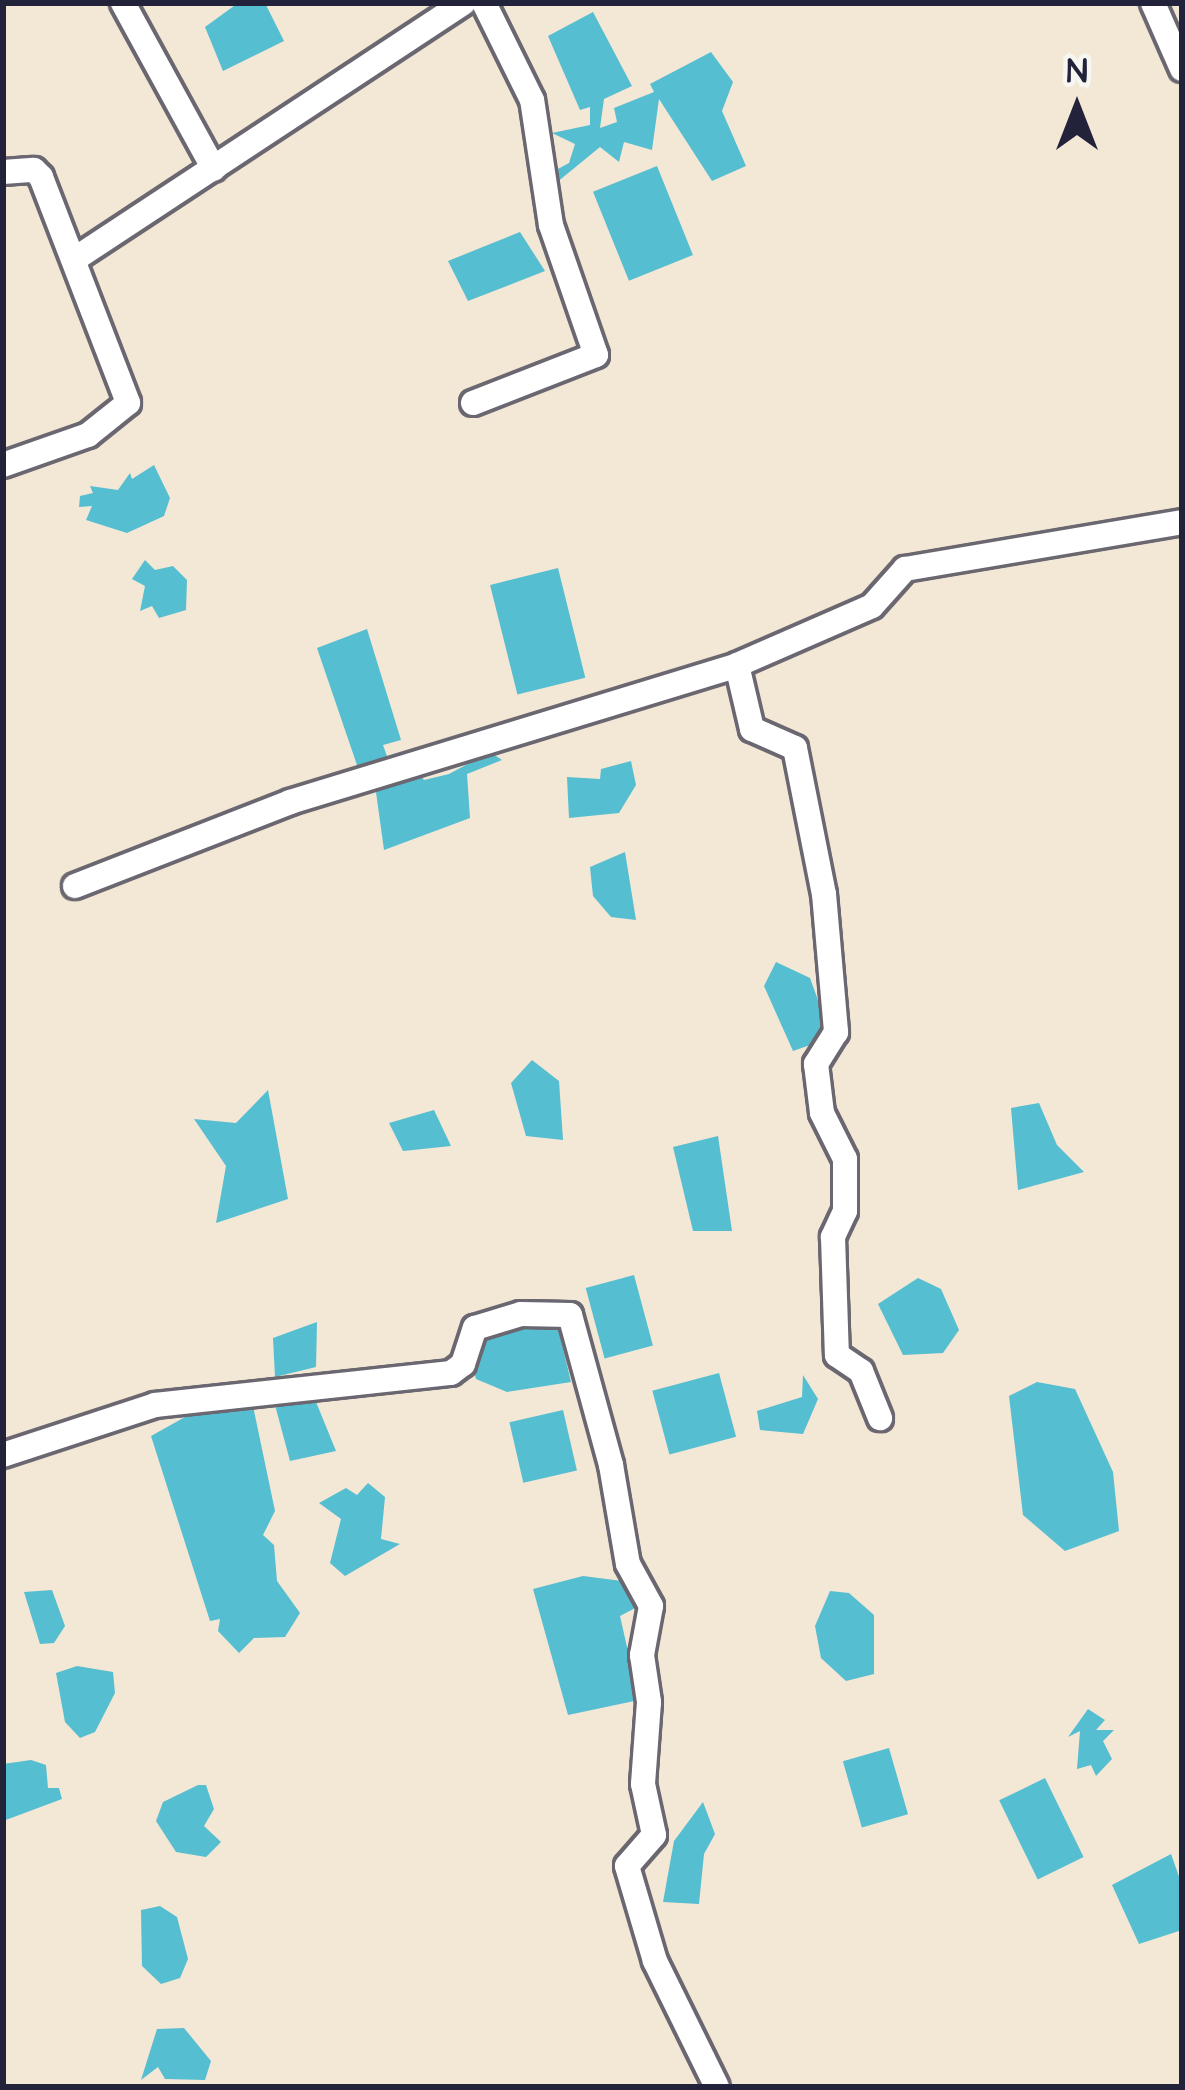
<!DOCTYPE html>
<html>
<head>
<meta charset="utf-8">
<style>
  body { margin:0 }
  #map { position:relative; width:1185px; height:2090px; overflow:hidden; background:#f3e7d5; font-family:"Architects Daughter",sans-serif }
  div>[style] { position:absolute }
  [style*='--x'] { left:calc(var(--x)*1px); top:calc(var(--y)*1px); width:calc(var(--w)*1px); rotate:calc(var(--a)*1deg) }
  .water>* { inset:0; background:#55bed1; transform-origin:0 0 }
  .roads { filter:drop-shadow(3px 0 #6b6771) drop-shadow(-3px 0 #6b6771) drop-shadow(0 3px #6b6771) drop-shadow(0 -3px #6b6771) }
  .minor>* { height:24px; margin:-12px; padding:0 12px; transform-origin:12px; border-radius:12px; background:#fff }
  span { translate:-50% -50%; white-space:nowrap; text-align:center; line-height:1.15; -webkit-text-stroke:12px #f6f6f2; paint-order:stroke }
  .frame { position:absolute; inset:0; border:6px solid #22223b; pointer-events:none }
  .north { position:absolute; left:1017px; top:48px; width:120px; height:120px; -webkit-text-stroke:9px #f6f6f2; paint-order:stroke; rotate:0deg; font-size:33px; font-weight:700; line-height:48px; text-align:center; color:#22223b }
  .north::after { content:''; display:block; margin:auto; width:42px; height:54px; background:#22223b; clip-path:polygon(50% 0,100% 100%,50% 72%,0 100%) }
</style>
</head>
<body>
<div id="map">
  <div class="water">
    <div style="clip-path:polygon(238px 3px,265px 3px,284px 41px,223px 71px,205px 27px)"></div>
    <div style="clip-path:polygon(593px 12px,632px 86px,604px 99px,600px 128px,617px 122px,614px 108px,654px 92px,650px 84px,711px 52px,733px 82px,722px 111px,746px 166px,712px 181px,659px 99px,652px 150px,624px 142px,619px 162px,600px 147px,556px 183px,554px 171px,569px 163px,575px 144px,552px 133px,590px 125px,590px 107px,580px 110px,548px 36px)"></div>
    <div style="left:657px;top:166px;width:96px;height:69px;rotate:68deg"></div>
    <div style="clip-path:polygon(520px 232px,545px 271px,468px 301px,448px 261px)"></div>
    <div style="clip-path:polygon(154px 465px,170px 498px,164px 516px,127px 533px,86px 520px,92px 506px,79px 507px,80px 496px,93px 493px,90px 486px,118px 490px,130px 473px,132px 479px)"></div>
    <div style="clip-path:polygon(145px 560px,155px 570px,173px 566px,187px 580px,186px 610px,159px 618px,152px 606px,140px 611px,145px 586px,132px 579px)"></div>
    <div style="left:558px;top:568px;width:113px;height:70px;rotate:76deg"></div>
    <div style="clip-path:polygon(367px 629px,401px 740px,383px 745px,388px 759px,358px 768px,317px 648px)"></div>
    <div style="clip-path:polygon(490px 752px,502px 760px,467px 774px,470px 818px,384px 850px,375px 785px,417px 770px,424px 780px,449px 774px)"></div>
    <div style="clip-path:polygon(631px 761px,636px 785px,619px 813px,569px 818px,567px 777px,600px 779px,601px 769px)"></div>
    <div style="clip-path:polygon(625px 852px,636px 920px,611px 917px,593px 896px,590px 867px)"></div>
    <div style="clip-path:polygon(776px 962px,810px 978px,827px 1025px,816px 1043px,793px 1051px,764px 986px)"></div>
    <div style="clip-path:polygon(532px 1060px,559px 1081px,563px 1140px,526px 1136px,511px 1083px)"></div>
    <div style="clip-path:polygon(268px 1090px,288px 1199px,216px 1223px,226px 1166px,194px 1119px,236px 1123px)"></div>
    <div style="clip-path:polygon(1039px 1103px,1057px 1145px,1084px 1172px,1018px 1190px,1011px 1108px)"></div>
    <div style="clip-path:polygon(434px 1110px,451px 1146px,403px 1151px,389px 1123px)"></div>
    <div style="clip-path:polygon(718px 1136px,732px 1231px,693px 1231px,673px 1147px)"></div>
    <div style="left:634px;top:1275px;width:73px;height:50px;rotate:75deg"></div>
    <div style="clip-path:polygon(918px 1278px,941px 1289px,959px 1330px,943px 1353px,903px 1355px,878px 1304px)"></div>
    <div style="clip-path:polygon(317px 1322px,316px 1367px,275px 1377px,273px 1338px)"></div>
    <div style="clip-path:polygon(557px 1323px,571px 1382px,507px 1392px,476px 1379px,472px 1363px,486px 1335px)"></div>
    <div style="left:719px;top:1373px;width:66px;height:69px;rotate:75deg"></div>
    <div style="clip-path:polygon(803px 1375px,818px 1399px,803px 1434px,760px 1430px,757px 1411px,802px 1397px)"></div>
    <div style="clip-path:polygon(1037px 1382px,1075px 1389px,1113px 1472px,1119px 1531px,1065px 1551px,1023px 1515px,1009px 1396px)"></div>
    <div style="clip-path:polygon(314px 1397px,336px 1451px,290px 1461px,275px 1405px)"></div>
    <div style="clip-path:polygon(253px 1406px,275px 1511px,263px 1535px,274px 1545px,277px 1581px,300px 1613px,285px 1637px,254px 1638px,239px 1653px,218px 1631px,220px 1619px,210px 1621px,151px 1436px,185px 1417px)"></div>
    <div style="left:563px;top:1410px;width:62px;height:55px;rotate:77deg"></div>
    <div style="clip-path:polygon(368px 1483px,385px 1497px,381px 1539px,400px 1544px,345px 1576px,330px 1563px,341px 1519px,319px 1503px,346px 1488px,357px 1495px)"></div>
    <div style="clip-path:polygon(583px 1576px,630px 1582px,641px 1605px,620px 1616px,639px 1700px,568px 1715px,533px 1589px)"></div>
    <div style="clip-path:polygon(52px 1590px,65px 1626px,54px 1643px,40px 1644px,24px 1592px)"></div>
    <div style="clip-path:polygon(830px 1591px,849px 1593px,874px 1615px,874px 1674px,846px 1681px,821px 1658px,815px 1626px)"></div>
    <div style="clip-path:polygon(77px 1666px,113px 1672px,115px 1693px,95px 1732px,80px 1738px,65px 1722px,56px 1673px)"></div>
    <div style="clip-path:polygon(1088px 1709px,1105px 1720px,1096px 1730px,1114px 1730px,1103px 1741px,1112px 1759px,1096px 1776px,1091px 1765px,1077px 1769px,1080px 1731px,1068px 1737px)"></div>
    <div style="left:889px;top:1748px;width:69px;height:48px;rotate:74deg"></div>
    <div style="clip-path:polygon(31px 1760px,46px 1765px,48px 1788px,59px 1788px,62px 1799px,3px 1821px,3px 1764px)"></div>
    <div style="left:1045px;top:1778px;width:88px;height:51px;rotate:64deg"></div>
    <div style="clip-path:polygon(198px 1785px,206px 1785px,214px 1809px,204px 1826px,221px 1842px,206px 1857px,176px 1852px,156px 1821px,163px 1802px)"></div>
    <div style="clip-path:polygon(703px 1802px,715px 1834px,704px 1854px,699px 1904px,663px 1902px,674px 1841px)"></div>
    <div style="clip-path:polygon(1171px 1854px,1182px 1885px,1182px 1930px,1139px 1944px,1112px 1885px)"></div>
    <div style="clip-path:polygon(160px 1906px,177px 1917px,188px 1959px,180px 1978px,161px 1984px,142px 1966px,141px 1910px)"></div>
    <div style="clip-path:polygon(184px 2028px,211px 2061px,205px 2080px,165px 2079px,158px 2067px,141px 2080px,157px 2029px)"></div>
  </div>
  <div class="roads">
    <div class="minor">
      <div style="--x:123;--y:3;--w:189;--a:61.3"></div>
      <div style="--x:1153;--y:3;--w:72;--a:66.3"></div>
      <div style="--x:3;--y:172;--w:31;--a:-4"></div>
      <div style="--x:34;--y:170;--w:10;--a:45"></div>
      <div style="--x:41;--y:177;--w:242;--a:68.9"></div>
      <div style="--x:128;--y:403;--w:51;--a:141.3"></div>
      <div style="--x:88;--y:435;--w:90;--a:160.6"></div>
      <div style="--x:75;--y:259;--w:465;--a:-33.4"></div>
      <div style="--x:473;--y:403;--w:132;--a:-21.3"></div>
      <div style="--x:596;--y:355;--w:138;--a:-109.1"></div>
      <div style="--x:551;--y:225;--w:126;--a:-98.6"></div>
      <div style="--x:532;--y:100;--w:108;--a:-116.3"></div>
      <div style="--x:737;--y:665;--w:66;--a:76.8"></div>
      <div style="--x:752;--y:729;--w:47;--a:23.8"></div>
      <div style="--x:795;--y:748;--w:149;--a:78.8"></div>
      <div style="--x:824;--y:894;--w:139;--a:85"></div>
      <div style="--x:836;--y:1032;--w:38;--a:122"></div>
      <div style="--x:816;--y:1064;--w:49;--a:83"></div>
      <div style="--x:822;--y:1113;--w:51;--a:63.4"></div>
      <div style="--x:845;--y:1159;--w:52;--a:90"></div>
      <div style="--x:845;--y:1211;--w:29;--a:115"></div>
      <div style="--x:833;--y:1237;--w:118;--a:88.1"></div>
      <div style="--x:837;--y:1355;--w:29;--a:34"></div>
      <div style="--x:861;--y:1371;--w:51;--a:68"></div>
      <div style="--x:75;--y:886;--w:231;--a:-21.3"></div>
      <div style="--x:290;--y:802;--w:468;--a:-17"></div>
      <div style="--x:737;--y:665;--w:147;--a:-23.6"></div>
      <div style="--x:872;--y:606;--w:50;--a:-48.3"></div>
      <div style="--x:905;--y:569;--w:281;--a:-9.6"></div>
      <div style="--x:3;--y:1455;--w:160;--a:-18.2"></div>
      <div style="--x:155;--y:1405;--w:298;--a:-6.2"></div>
      <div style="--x:451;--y:1373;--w:15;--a:-37"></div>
      <div style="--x:463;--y:1364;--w:38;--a:-72"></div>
      <div style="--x:475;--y:1328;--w:48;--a:-16.9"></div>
      <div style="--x:521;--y:1314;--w:49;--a:1.2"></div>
      <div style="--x:570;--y:1315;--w:156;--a:74.7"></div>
      <div style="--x:611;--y:1465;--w:100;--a:80.3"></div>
      <div style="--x:628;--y:1564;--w:48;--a:61.3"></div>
      <div style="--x:651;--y:1606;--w:50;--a:100.4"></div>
      <div style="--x:642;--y:1655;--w:48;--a:81.5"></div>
      <div style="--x:649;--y:1702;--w:82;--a:94.2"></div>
      <div style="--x:643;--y:1784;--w:52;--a:77.8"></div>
      <div style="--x:654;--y:1835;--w:41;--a:131.1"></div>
      <div style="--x:627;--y:1866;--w:99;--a:73.6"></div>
      <div style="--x:655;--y:1961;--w:140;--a:63.8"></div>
    </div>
  </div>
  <div class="frame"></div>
  <div class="north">N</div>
</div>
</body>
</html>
